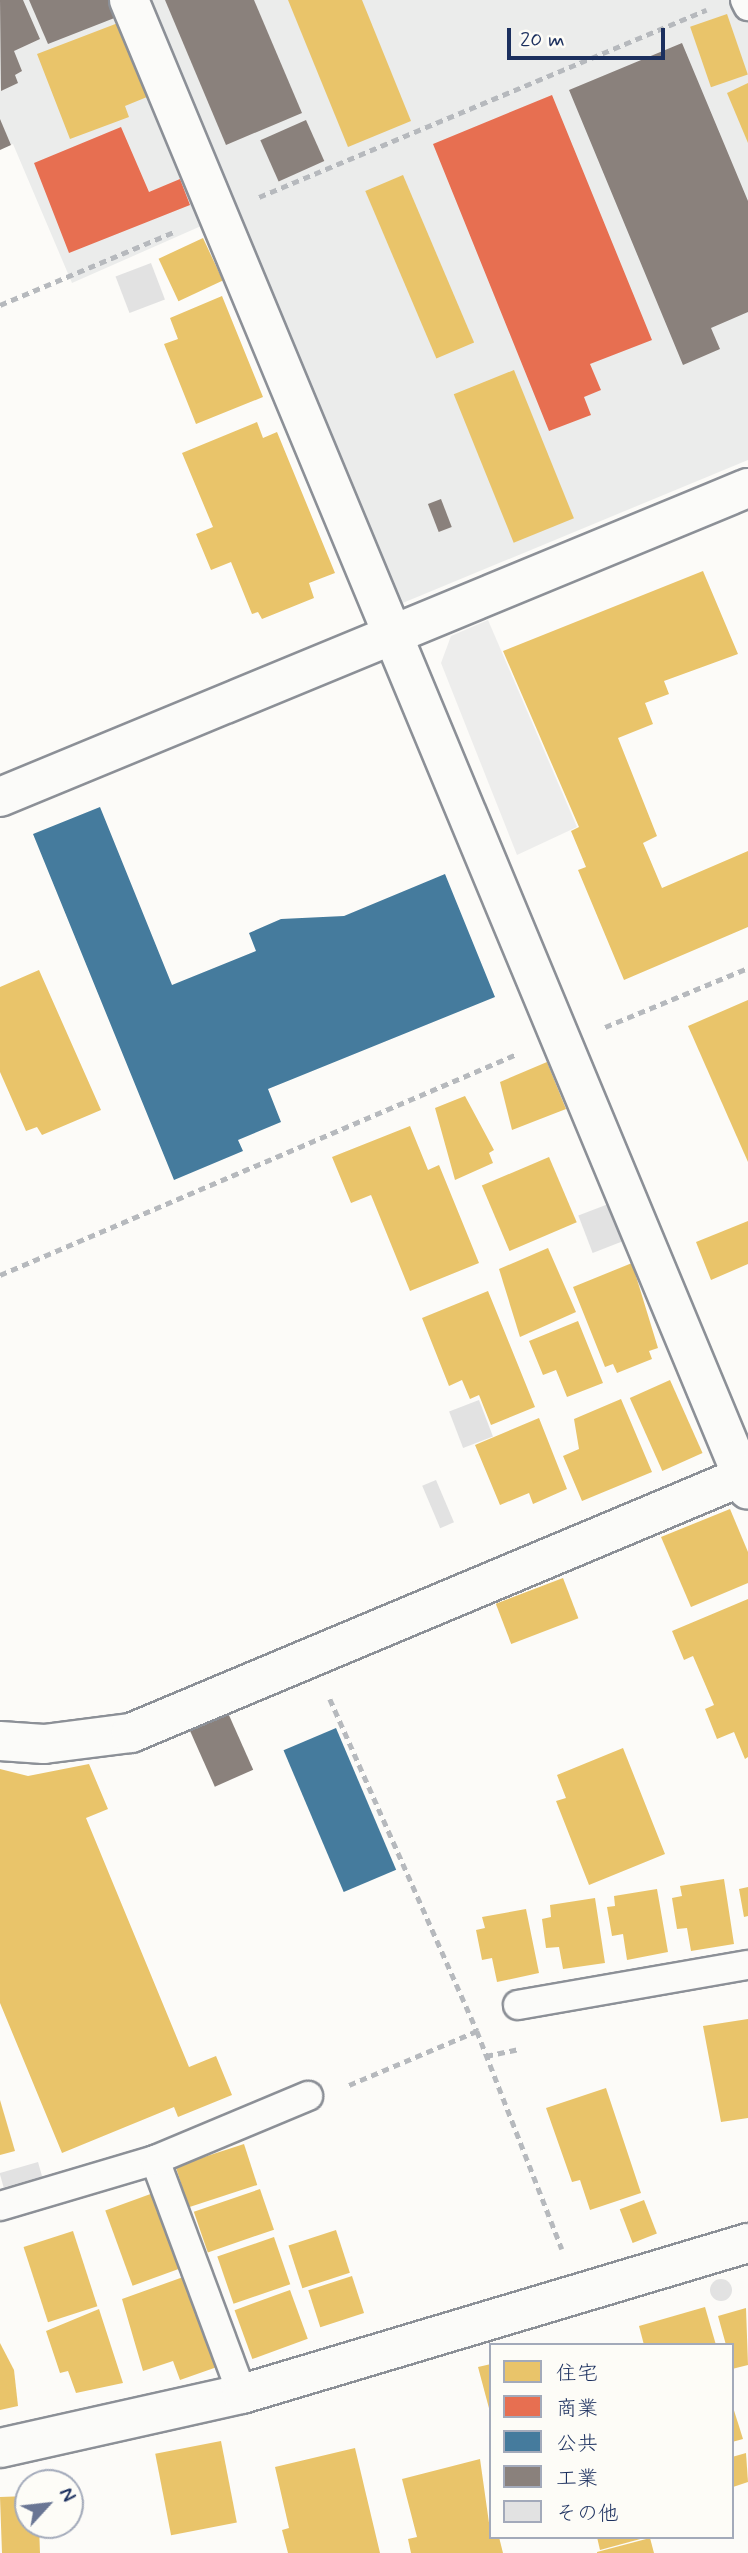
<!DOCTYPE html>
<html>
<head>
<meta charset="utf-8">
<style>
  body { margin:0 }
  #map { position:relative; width:748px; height:2553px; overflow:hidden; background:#fcfbf8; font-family:Mynerve,"Klee One",sans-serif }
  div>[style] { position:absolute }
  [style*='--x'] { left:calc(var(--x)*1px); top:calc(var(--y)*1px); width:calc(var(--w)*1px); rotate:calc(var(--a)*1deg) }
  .built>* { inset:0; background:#ebeceb }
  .green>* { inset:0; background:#ededec }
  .homes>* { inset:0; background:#e9c46a; transform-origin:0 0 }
  .shops>* { inset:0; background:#e76f51 }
  .public>* { inset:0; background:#457b9d; transform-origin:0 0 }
  .industry>* { inset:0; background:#8a817c; transform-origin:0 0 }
  .building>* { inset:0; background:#e2e2e2; transform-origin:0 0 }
  .round { border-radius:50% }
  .path>* { height:4.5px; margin-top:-2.25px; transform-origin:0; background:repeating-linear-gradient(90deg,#b6b9bd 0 7px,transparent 0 12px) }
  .roads { filter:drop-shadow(2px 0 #8c9097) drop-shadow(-2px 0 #8c9097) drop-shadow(0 2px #8c9097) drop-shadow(0 -2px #8c9097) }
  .lane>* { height:28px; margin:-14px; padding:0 14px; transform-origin:14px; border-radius:14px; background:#fbfbf9 }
  .street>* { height:38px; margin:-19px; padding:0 19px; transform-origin:19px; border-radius:19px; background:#fbfbf9 }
  .secondary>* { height:38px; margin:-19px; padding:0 19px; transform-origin:19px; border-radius:19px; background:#fbfbf9 }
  span { translate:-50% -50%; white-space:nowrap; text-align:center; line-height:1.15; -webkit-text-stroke:7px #fdfcf7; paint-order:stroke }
  .legend { position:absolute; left:489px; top:2343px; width:245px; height:196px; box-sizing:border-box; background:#fdfcf7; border:2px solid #a3aaba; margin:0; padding:9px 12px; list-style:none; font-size:21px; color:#1b2f5e }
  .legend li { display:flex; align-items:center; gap:14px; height:35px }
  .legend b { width:35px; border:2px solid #a3aaba }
  .north { position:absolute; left:14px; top:2469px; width:70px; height:70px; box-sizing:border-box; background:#fdfcf7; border:2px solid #a3aaba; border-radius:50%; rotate:63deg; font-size:19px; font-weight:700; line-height:28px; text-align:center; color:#1b2f5e }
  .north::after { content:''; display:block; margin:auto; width:24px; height:32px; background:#6a7694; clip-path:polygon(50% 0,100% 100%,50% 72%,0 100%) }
  .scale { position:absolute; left:507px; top:28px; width:158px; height:32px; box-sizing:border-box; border:4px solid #1b2f5e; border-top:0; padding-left:9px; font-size:21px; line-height:24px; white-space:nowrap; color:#1b2f5e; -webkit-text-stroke:5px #fdfcf7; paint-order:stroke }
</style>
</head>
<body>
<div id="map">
  <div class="built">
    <div style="clip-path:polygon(0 0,748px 0,748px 460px,393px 607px,226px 215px,72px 283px,13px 144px,0 149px)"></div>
  </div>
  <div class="green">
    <div style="clip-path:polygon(488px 620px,577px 827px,517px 855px,441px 663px,451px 636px)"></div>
  </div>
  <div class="homes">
    <div style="clip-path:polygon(288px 0,362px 0,411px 121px,348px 147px)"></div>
    <div style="left:727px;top:14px;width:64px;height:39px;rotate:71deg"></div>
    <div style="clip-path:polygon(118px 23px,147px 97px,125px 106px,129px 117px,70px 139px,37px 54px)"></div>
    <div style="clip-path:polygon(748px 83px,748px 143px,727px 93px)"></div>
    <div style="left:403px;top:175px;width:182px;height:41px;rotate:67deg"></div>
    <div style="left:203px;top:238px;width:47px;height:49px;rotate:65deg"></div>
    <div style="clip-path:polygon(222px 296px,263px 397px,196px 424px,164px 344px,178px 339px,170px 318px)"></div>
    <div style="left:514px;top:370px;width:160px;height:65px;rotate:68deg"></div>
    <div style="clip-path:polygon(257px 422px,263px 438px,277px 432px,335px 573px,309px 583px,314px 598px,262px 619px,258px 612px,252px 614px,231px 562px,211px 570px,196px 534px,213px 527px,182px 453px)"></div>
    <div style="clip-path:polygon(703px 571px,738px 654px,664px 681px,669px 694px,645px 703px,653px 724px,618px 738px,657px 836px,643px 843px,662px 888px,748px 851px,748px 927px,624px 980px,578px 870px,586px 867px,571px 831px,579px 827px,503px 651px)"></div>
    <div style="clip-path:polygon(39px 970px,101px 1110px,42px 1135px,37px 1127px,26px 1131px,0 1072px,0 987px)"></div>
    <div style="clip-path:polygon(748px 1000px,748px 1162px,688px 1026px)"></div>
    <div style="clip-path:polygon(547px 1062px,566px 1109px,512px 1130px,500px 1082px)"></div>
    <div style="clip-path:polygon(465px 1096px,494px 1150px,489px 1153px,493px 1163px,455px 1180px,435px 1108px)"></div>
    <div style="clip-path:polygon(410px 1126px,428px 1170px,439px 1165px,479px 1263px,410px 1291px,371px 1195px,351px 1203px,332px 1157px)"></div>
    <div style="left:549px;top:1157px;width:71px;height:73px;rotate:67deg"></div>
    <div style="clip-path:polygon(748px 1221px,748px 1264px,711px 1280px,696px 1242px)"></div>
    <div style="clip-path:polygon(548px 1248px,576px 1312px,520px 1337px,499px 1269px)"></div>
    <div style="clip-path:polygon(632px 1263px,658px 1348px,649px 1351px,652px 1359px,617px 1373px,613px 1364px,605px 1367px,573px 1287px)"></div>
    <div style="clip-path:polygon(488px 1291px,535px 1407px,491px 1425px,479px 1395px,470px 1399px,462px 1380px,449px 1386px,422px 1318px)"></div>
    <div style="clip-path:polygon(578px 1321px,603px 1383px,567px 1397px,556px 1370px,543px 1375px,529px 1341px)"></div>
    <div style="left:670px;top:1380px;width:80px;height:44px;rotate:66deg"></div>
    <div style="clip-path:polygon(621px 1399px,652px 1472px,582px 1501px,563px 1456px,579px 1449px,574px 1419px)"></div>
    <div style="clip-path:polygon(539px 1418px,567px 1489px,533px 1504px,529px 1493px,500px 1505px,475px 1445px)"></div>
    <div style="clip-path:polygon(730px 1509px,748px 1552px,748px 1583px,691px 1607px,661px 1537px)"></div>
    <div style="left:563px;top:1578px;width:43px;height:72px;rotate:69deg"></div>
    <div style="clip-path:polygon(748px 1599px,748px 1757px,745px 1759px,734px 1732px,717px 1739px,705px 1709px,714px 1705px,693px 1656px,684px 1660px,672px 1631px)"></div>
    <div style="clip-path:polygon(623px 1748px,665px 1854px,589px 1885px,556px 1801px,566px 1798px,557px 1775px)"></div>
    <div style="clip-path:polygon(89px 1764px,108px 1809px,86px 1818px,189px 2067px,216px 2056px,232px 2095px,178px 2117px,174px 2107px,62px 2153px,0 2003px,0 1769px,28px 1776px)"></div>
    <div style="clip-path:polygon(724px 1879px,734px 1944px,691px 1951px,687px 1928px,677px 1929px,672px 1898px,682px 1896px,680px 1886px)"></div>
    <div style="clip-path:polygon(748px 1887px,748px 1916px,744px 1917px,739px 1889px)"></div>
    <div style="clip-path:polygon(657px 1889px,668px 1952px,627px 1960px,623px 1934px,612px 1936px,607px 1907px,615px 1906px,614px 1896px)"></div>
    <div style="clip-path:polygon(595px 1898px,605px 1963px,563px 1969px,559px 1947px,546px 1948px,542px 1919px,551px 1917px,550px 1905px)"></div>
    <div style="clip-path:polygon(526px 1909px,539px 1973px,497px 1982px,492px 1958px,482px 1960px,476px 1930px,485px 1928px,482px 1917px)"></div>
    <div style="clip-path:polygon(748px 2019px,748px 2118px,721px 2122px,703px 2026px)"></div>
    <div style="clip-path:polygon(606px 2088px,641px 2193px,590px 2210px,580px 2180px,572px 2182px,546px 2108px)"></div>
    <div style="clip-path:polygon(0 2100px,15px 2151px,0 2155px)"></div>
    <div style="left:244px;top:2144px;width:43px;height:72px;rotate:72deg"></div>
    <div style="left:260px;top:2189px;width:43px;height:70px;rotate:71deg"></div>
    <div style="left:156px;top:2192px;width:80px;height:54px;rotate:70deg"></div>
    <div style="left:644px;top:2200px;width:36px;height:26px;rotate:69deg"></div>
    <div style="left:336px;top:2230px;width:45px;height:50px;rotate:72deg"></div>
    <div style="left:73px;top:2231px;width:79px;height:52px;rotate:72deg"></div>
    <div style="left:274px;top:2237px;width:50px;height:60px;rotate:71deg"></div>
    <div style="clip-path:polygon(186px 2276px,217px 2367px,180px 2380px,173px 2361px,143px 2371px,122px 2299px)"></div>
    <div style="left:352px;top:2276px;width:39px;height:46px;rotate:72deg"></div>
    <div style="left:290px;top:2290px;width:52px;height:59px;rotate:70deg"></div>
    <div style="clip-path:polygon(705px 2307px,716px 2345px,644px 2345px,639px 2326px)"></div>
    <div style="clip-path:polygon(746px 2308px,748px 2365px,732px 2369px,732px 2345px,726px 2345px,718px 2316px)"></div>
    <div style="clip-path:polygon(99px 2309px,123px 2383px,76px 2393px,68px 2371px,60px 2373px,46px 2331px)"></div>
    <div style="clip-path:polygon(0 2343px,14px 2370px,18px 2406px,0 2410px)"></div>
    <div style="clip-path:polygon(491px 2364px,491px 2411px,490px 2412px,478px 2367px)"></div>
    <div style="clip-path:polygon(732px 2404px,743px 2439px,732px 2442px)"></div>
    <div style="left:221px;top:2441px;width:83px;height:67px;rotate:79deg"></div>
    <div style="clip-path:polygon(355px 2448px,380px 2553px,288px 2553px,282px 2530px,289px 2528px,275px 2467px)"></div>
    <div style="clip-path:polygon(746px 2453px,748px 2482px,733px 2487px,732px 2457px)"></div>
    <div style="clip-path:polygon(480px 2459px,491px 2537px,499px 2537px,503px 2553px,411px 2553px,408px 2539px,417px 2537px,402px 2479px)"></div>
    <div style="clip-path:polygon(28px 2496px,28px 2525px,39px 2525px,40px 2553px,2px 2553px,0 2497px)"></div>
    <div style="clip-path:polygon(597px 2537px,644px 2537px,644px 2538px,600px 2550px)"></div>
    <div style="clip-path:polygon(650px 2538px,654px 2553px,597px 2553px,597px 2552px)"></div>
  </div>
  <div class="shops">
    <div style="clip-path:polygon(552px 95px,652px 340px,590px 364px,601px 390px,584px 397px,591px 415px,549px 431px,433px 144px)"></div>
    <div style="clip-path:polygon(121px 127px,149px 192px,180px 179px,190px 205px,69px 253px,34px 163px)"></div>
  </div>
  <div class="public">
    <div style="clip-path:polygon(100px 807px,172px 985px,256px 951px,249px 933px,281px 919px,344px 916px,445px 874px,495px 997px,268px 1089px,281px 1122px,238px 1140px,243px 1151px,174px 1180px,33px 834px)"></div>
    <div style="left:336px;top:1728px;width:154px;height:57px;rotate:67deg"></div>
  </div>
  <div class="industry">
    <div style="clip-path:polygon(0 0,23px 0,40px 39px,14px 51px,22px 71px,15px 75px,18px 83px,1px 91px)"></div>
    <div style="clip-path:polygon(29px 0,109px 0,117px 17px,48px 44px)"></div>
    <div style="clip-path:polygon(165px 0,254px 0,302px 113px,226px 145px)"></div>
    <div style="clip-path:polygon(682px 43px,748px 201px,748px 312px,711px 328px,720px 349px,683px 365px,569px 90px)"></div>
    <div style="clip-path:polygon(0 119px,11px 145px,0 150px)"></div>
    <div style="left:306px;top:120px;width:45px;height:50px;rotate:66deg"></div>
    <div style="left:441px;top:499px;width:30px;height:14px;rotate:69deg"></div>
    <div style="left:228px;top:1713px;width:62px;height:42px;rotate:66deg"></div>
  </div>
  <div class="building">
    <div style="left:151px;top:263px;width:39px;height:38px;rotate:69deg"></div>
    <div style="left:611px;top:1203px;width:40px;height:35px;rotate:69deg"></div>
    <div style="left:479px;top:1400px;width:39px;height:32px;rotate:69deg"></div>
    <div style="left:436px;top:1480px;width:46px;height:15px;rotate:67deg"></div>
    <div style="left:38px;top:2162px;width:15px;height:40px;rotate:74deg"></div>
    <div class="round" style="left:710px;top:2279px;width:22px;height:22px"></div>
  </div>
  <div class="path">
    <div style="--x:259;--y:197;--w:485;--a:-22.7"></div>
    <div style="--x:0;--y:305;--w:189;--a:-22.8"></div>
    <div style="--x:605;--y:1027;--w:155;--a:-22.4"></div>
    <div style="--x:0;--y:1275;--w:562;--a:-23.15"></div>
    <div style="--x:330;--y:1699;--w:363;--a:66.1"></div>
    <div style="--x:477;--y:2031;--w:234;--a:68.7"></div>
    <div style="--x:486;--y:2056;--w:35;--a:-12"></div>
    <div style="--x:349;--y:2085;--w:139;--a:-22.9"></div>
  </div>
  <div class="roads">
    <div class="lane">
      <div style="--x:745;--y:0;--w:7;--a:63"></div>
      <div style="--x:518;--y:2005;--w:233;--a:-9.9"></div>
      <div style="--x:155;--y:2160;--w:250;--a:69.6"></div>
      <div style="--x:0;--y:2206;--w:162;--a:-16.5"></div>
      <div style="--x:155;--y:2160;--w:166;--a:-22.7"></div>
    </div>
    <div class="street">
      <div style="--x:129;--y:0;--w:1613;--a:67.44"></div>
      <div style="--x:0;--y:797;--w:809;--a:-22.45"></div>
      <div style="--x:0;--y:1741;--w:44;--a:3.9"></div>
      <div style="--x:44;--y:1744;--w:88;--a:-7.2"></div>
      <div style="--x:131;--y:1733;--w:669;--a:-22.77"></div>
    </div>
    <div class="secondary">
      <div style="--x:0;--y:2448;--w:248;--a:-12.6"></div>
      <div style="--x:242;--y:2394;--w:528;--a:-16.62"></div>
    </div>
  </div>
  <ul class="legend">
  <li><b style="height:19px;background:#e9c46a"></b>住宅</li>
  <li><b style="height:19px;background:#e76f51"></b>商業</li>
  <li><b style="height:19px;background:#457b9d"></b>公共</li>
  <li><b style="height:19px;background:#8a817c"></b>工業</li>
  <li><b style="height:19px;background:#e2e2e2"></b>その他</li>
  </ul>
  <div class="north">N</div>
  <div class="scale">20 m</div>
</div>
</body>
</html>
